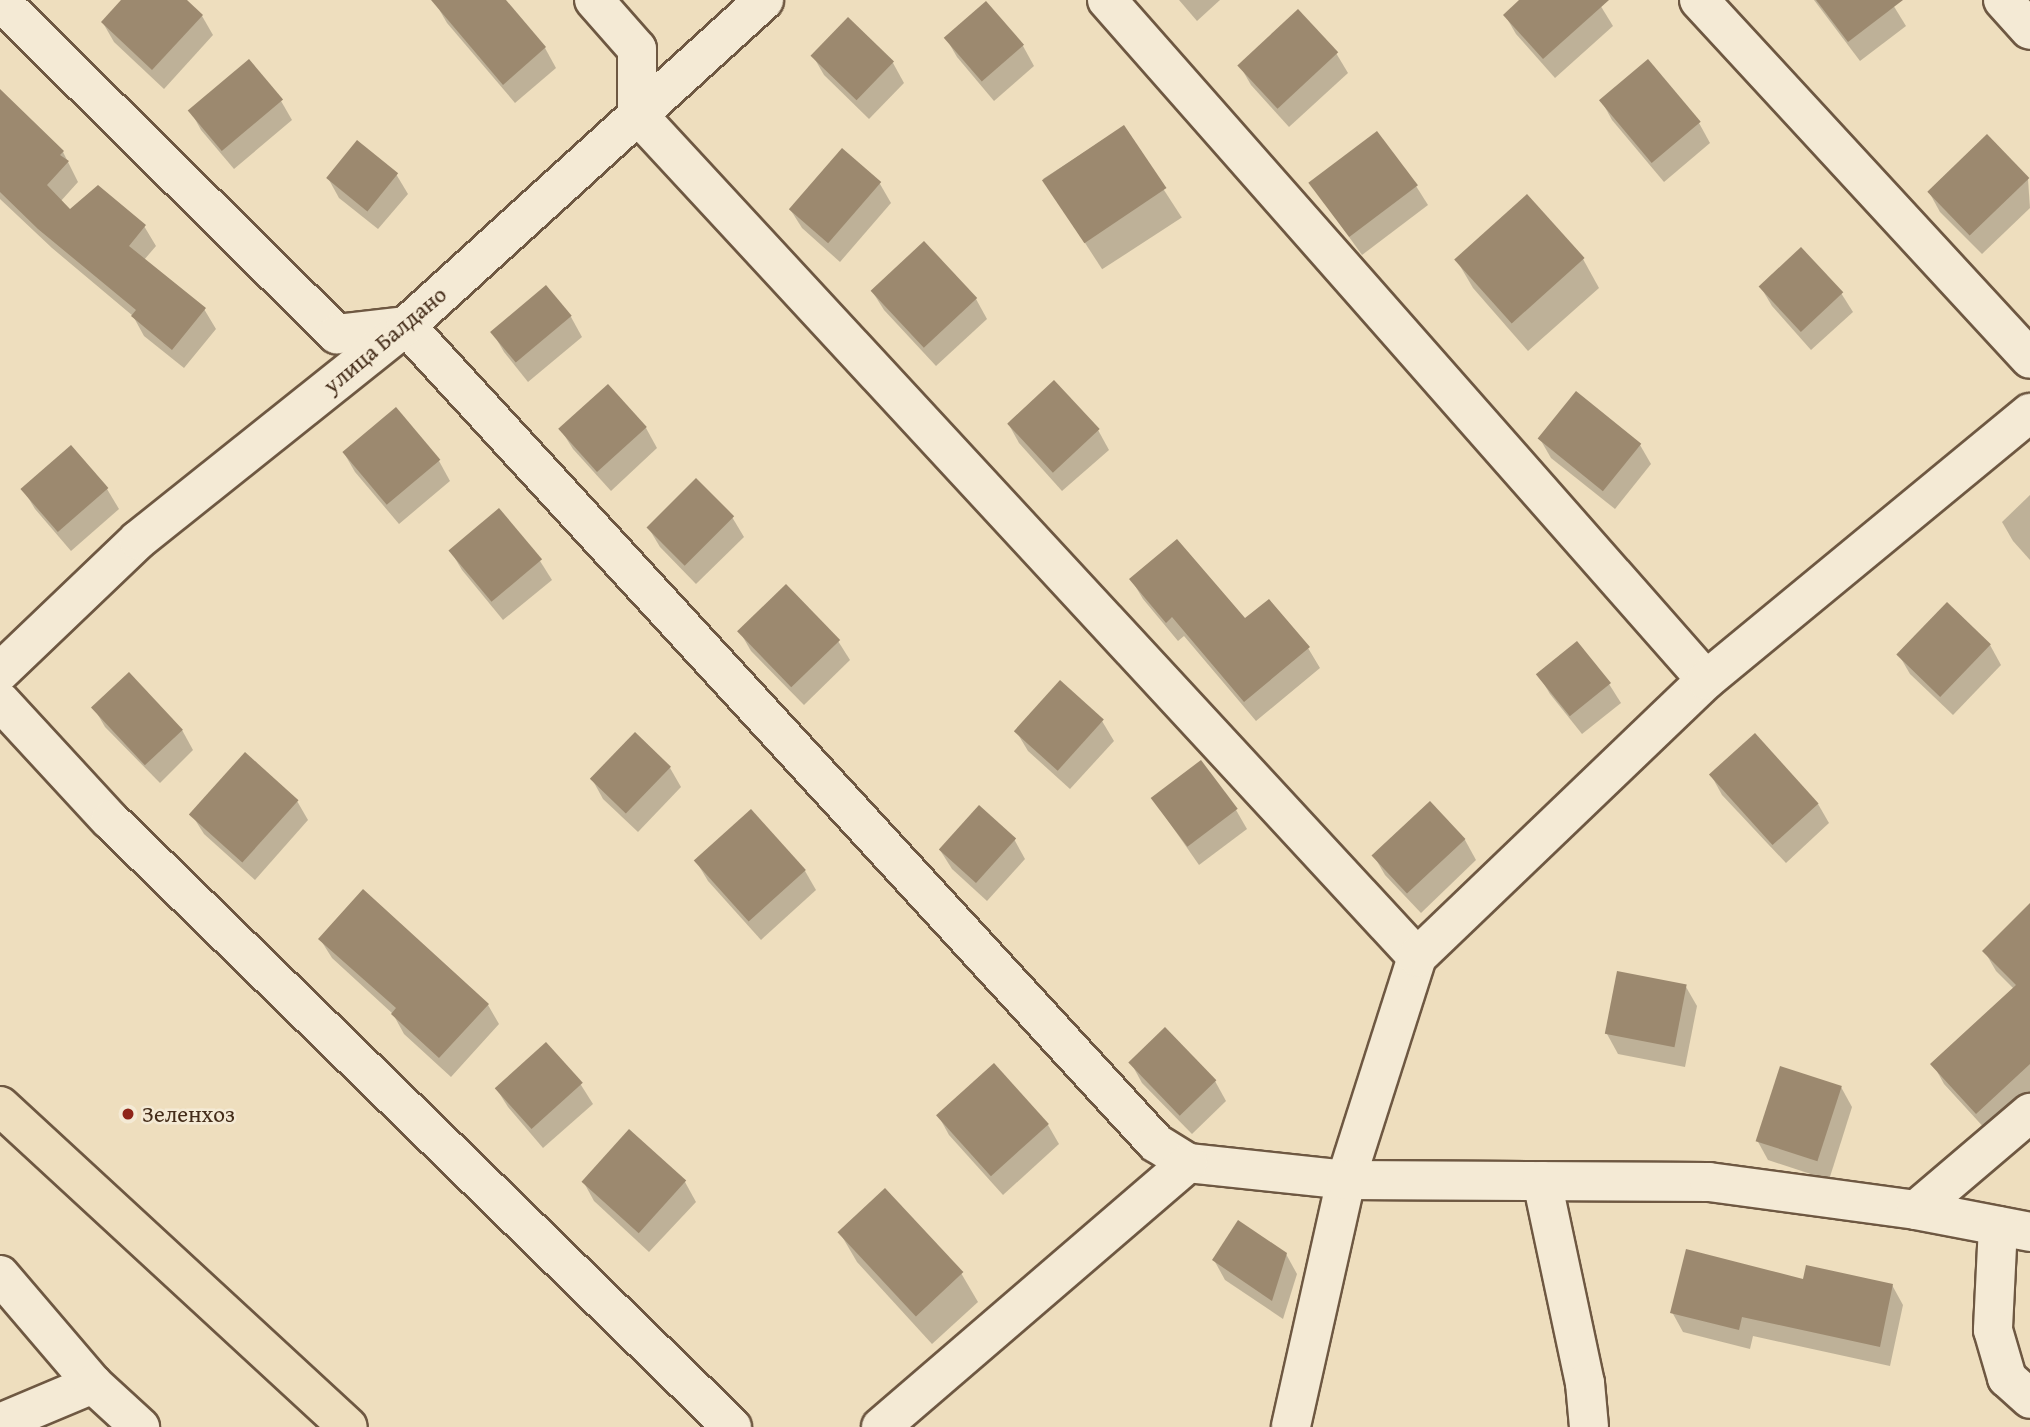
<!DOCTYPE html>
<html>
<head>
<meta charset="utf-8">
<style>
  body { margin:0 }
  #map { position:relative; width:2030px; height:1427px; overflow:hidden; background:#eedebe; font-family:"Gentium Book Plus",serif }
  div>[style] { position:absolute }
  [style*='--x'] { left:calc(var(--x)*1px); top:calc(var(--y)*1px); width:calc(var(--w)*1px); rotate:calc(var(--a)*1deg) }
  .shadow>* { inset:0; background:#0003; transform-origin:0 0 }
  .building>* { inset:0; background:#9c896f; transform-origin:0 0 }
  .roads { filter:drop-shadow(2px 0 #6e5842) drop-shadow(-2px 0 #6e5842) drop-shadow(0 2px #6e5842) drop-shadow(0 -2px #6e5842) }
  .minor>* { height:38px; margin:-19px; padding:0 19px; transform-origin:19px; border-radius:19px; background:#f4ead5 }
  .primary>* { height:38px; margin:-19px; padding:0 19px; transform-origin:19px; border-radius:19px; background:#eedebe }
  .dots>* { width:19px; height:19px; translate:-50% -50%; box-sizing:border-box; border:4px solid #f4ead5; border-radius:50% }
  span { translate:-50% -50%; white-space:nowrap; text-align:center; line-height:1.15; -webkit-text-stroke:5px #f4ead5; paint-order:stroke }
  .street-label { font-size:23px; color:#442c19 }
  .poi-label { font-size:23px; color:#442c19 }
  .left { translate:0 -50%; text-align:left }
</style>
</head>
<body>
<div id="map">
  <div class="shadow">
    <div style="clip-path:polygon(124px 0,185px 0,202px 16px,213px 35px,164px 89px,114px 42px,103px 23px)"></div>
    <div style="clip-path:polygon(441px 0,504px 0,545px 48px,556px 68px,515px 103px,447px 23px,436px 4px)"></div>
    <div style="clip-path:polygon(1179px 0,1220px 0,1197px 21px)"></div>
    <div style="clip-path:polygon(1522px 0,1597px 0,1613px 26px,1555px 78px,1516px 34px,1505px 15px)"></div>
    <div style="clip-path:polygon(1814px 0,1890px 0,1906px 26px,1860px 61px)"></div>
    <div style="clip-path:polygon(986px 3px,1023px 46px,1034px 66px,994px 101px,957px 57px,946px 38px)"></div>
    <div style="clip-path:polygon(1336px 53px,1348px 73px,1289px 127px,1251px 85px,1240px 66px)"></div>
    <div style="clip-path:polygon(813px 56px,893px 63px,904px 83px,869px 119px,824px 75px)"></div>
    <div style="clip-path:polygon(1648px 62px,1699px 123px,1710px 143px,1664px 182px,1612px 120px,1601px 100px)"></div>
    <div style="clip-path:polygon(281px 101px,292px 120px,234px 169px,201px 130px,190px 110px)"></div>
    <div style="clip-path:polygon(0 113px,63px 152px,78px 182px,60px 202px,70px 211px,144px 226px,156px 246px,144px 260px,204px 309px,216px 329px,184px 368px,144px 336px,133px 316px,52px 248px,0 199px)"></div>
    <div style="left:1123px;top:127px;width:108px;height:95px;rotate:57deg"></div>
    <div style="clip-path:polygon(1987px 136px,2028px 179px,2030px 208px,1982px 254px,1940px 212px,1929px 192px)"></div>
    <div style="clip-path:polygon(842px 150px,880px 184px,891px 203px,840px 262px,802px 228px,790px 209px)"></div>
    <div style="clip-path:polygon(396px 174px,408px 194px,378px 229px,339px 198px,328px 178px)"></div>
    <div style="clip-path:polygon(1311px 184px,1416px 186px,1428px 205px,1362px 255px)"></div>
    <div style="clip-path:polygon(924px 243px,976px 299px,987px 319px,936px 366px,884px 310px,872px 291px)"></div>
    <div style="clip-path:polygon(1456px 259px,1583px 259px,1599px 288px,1528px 351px,1473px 288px)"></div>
    <div style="clip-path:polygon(1760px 286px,1841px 293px,1853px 312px,1811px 350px,1772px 306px)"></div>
    <div style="clip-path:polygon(546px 288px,571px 317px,582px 337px,528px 382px,504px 352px,493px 333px)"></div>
    <div style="clip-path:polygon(1054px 382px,1098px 430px,1109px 450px,1062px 491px,1019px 443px,1008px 423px)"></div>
    <div style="clip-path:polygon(608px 387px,646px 428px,657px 448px,611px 491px,573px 449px,561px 430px)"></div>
    <div style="clip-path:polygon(396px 409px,439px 461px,450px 481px,399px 524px,355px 472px,344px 453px)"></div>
    <div style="clip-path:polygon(1540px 439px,1640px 445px,1651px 464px,1615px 509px,1551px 458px)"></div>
    <div style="clip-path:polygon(23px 489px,107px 489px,119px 509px,71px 551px,35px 509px)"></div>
    <div style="clip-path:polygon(2030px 495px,2030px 560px,2013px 541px,2002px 522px)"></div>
    <div style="clip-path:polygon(732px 517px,744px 537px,696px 584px,660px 547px,648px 527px)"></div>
    <div style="clip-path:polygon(450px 550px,540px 561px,552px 580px,503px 620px,462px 570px)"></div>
    <div style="clip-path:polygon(1131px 579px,1308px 648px,1320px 668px,1256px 721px,1184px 636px,1178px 641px,1143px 599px)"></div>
    <div style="clip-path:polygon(740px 632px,838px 641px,850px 660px,804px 705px,751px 651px)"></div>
    <div style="clip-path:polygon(1990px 645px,2001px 665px,1953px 715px,1910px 674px,1899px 655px)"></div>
    <div style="clip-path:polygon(1538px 674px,1609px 684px,1621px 703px,1582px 734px,1550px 694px)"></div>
    <div style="clip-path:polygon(129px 675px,182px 730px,193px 750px,160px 783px,105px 727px,94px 708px)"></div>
    <div style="clip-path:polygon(1102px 721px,1114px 741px,1070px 789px,1028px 751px,1016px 731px)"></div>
    <div style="clip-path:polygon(670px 768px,681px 787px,638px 832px,603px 799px,592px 779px)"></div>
    <div style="clip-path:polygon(1711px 775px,1818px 804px,1829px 823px,1786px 863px,1722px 795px)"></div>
    <div style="clip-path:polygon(1153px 799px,1236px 810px,1247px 829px,1199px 865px)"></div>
    <div style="clip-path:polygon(297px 801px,308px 820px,255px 880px,204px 834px,192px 815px)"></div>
    <div style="clip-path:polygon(1430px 803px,1465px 840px,1476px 860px,1421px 913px,1385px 875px,1374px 856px)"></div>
    <div style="clip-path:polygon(1014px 839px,1025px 859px,987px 901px,952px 869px,940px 850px)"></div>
    <div style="clip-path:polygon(696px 861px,805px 871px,816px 890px,761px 940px,708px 881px)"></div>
    <div style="clip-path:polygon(2030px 909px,2030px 1094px,1988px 1132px,1944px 1084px,1933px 1064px,2014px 989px,1996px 971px,1985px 952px)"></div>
    <div style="clip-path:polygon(320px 939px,488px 1005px,499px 1024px,451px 1077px,404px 1034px,393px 1014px,332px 958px)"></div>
    <div style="clip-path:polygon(1686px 987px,1697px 1006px,1685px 1067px,1618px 1054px,1607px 1034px)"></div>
    <div style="clip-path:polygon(1165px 1030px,1215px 1081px,1226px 1101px,1192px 1134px,1142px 1083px,1131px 1063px)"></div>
    <div style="clip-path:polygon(546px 1044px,581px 1085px,593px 1104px,543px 1148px,508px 1107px,496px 1088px)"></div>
    <div style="clip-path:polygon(1841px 1087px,1852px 1107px,1829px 1180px,1768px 1160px,1757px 1140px)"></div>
    <div style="clip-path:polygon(938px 1115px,1048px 1125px,1059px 1144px,1003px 1195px,949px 1135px)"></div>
    <div style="clip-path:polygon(583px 1181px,685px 1182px,696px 1202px,649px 1252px,594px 1201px)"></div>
    <div style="clip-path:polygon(840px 1233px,961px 1273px,978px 1302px,932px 1344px,857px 1262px)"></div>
    <div style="clip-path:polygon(1286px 1254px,1297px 1274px,1283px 1319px,1225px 1280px,1214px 1260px)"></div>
    <div style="clip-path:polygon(1804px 1281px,1892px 1285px,1903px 1305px,1890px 1366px,1753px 1336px,1750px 1349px,1683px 1332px,1672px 1312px)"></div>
  </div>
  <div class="building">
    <div style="clip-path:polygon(121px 0,187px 0,203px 15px,152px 70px,101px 22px)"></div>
    <div style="clip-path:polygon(431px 0,506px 0,546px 47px,503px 85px)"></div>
    <div style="clip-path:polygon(1519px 0,1609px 0,1543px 59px,1503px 15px)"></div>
    <div style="clip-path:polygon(1816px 0,1903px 0,1848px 42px)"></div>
    <div style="left:986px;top:1px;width:58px;height:56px;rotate:49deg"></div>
    <div style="left:1298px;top:9px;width:59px;height:83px;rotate:47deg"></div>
    <div style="left:848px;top:17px;width:64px;height:54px;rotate:44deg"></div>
    <div style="left:249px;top:59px;width:53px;height:80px;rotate:50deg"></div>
    <div style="left:1648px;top:59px;width:82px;height:64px;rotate:50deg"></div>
    <div style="clip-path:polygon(0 89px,64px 151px,60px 155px,69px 161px,47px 185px,70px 209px,98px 185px,146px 225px,129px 246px,206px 308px,172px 350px,131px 316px,136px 310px,38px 229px,0 192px)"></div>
    <div style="left:1124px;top:125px;width:76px;height:99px;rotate:56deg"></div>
    <div style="left:1377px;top:131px;width:68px;height:86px;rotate:53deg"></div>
    <div style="left:1987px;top:134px;width:61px;height:83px;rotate:46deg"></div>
    <div style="left:357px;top:140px;width:53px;height:49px;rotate:39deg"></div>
    <div style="left:842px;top:148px;width:52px;height:81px;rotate:41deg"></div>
    <div style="left:1527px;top:194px;width:86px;height:98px;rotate:48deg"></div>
    <div style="left:924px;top:241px;width:78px;height:73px;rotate:47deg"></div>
    <div style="left:1801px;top:247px;width:62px;height:58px;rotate:47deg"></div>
    <div style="left:546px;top:285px;width:40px;height:73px;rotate:50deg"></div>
    <div style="left:1054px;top:380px;width:67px;height:64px;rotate:47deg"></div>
    <div style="left:608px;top:384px;width:58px;height:67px;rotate:48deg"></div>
    <div style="left:1576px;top:391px;width:84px;height:61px;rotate:39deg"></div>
    <div style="left:396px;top:407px;width:69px;height:70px;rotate:50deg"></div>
    <div style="left:71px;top:445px;width:57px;height:67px;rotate:49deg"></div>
    <div style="left:696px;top:478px;width:54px;height:70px;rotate:45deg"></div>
    <div style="left:499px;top:508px;width:67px;height:66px;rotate:50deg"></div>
    <div style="clip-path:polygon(1177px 539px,1245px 618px,1269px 599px,1310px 647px,1244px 702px,1172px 617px,1166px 623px,1129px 579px)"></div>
    <div style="left:786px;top:584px;width:78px;height:68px;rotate:46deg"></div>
    <div style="left:1947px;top:602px;width:61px;height:73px;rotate:44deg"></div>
    <div style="left:1577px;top:641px;width:54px;height:53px;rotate:51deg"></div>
    <div style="left:129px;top:672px;width:79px;height:52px;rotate:47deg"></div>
    <div style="left:1060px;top:680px;width:59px;height:69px;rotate:42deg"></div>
    <div style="left:635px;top:732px;width:50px;height:65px;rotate:44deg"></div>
    <div style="left:1755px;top:733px;width:95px;height:62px;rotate:48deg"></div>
    <div style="left:245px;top:752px;width:72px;height:84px;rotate:42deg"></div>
    <div style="left:1201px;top:760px;width:61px;height:63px;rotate:53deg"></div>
    <div style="left:1430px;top:801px;width:52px;height:80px;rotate:47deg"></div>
    <div style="left:979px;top:805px;width:50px;height:60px;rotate:42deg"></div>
    <div style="left:751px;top:809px;width:82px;height:77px;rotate:48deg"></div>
    <div style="clip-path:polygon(363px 889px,489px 1004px,439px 1058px,391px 1014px,396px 1008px,318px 939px)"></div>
    <div style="clip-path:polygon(2030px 903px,2030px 1064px,1976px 1114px,1930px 1064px,2016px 985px,1982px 951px)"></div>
    <div style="left:1617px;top:971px;width:71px;height:64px;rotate:11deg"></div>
    <div style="left:1165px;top:1027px;width:74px;height:51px;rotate:46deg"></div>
    <div style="left:546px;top:1042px;width:55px;height:69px;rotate:48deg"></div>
    <div style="left:994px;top:1063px;width:82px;height:78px;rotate:48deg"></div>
    <div style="left:1780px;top:1066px;width:65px;height:79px;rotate:18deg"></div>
    <div style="left:629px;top:1129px;width:77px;height:71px;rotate:42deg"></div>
    <div style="left:885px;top:1188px;width:115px;height:65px;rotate:47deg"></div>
    <div style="clip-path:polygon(1238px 1220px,1287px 1253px,1272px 1301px,1212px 1260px)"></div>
    <div style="clip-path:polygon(1686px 1249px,1803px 1279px,1806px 1265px,1893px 1284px,1880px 1347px,1742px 1317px,1739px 1330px,1670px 1313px)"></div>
  </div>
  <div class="roads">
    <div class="minor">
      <div style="--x:594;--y:0;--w:65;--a:48.7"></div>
      <div style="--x:637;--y:49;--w:65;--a:90"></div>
      <div style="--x:637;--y:114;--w:1148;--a:47.22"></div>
      <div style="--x:1417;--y:957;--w:234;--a:107.7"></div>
      <div style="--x:1346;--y:1180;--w:253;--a:102.6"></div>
      <div style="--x:1107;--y:0;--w:906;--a:48.62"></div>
      <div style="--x:1699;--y:0;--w:488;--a:47.3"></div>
      <div style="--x:2003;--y:0;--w:40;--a:48"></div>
      <div style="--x:0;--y:1;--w:474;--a:44.7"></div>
      <div style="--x:337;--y:334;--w:69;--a:-6.6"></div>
      <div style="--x:406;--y:326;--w:1109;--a:47.45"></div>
      <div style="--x:1156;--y:1143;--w:38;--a:32"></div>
      <div style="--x:1188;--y:1163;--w:159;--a:6.1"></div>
      <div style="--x:1346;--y:1180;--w:363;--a:0.3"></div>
      <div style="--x:1709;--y:1182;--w:209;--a:7.7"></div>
      <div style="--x:1916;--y:1210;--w:116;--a:10.9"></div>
      <div style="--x:0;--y:672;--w:191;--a:-43.7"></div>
      <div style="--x:138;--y:540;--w:343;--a:-38.6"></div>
      <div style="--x:406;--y:326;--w:484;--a:-42.3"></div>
      <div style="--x:0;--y:701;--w:162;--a:47.3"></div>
      <div style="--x:110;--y:820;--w:869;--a:44.3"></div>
      <div style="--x:1417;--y:957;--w:400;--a:-43.8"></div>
      <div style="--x:1706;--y:680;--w:420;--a:-39.5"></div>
      <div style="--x:1542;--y:1181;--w:207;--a:78"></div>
      <div style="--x:1585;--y:1383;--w:44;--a:84.8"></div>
      <div style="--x:1916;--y:1210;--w:150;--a:-40.4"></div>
      <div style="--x:1998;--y:1226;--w:104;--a:92.8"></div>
      <div style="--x:1993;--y:1330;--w:50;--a:73.7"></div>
      <div style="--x:2007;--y:1378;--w:31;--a:42"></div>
      <div style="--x:0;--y:1275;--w:143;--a:49.5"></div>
      <div style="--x:0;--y:1423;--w:101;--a:-22.8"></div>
      <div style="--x:93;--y:1384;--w:64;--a:42.5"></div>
      <div style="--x:881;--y:1427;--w:405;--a:-40.7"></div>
    </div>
    <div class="primary">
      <div style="--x:0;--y:1106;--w:473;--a:42.7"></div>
    </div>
  </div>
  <div class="dots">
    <div style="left:128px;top:1114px;background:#8f2418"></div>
  </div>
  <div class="street-label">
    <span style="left:385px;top:340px;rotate:-40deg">улица Балдано</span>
  </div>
  <div class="poi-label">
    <span class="left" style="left:142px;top:1114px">Зеленхоз</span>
  </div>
</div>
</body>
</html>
